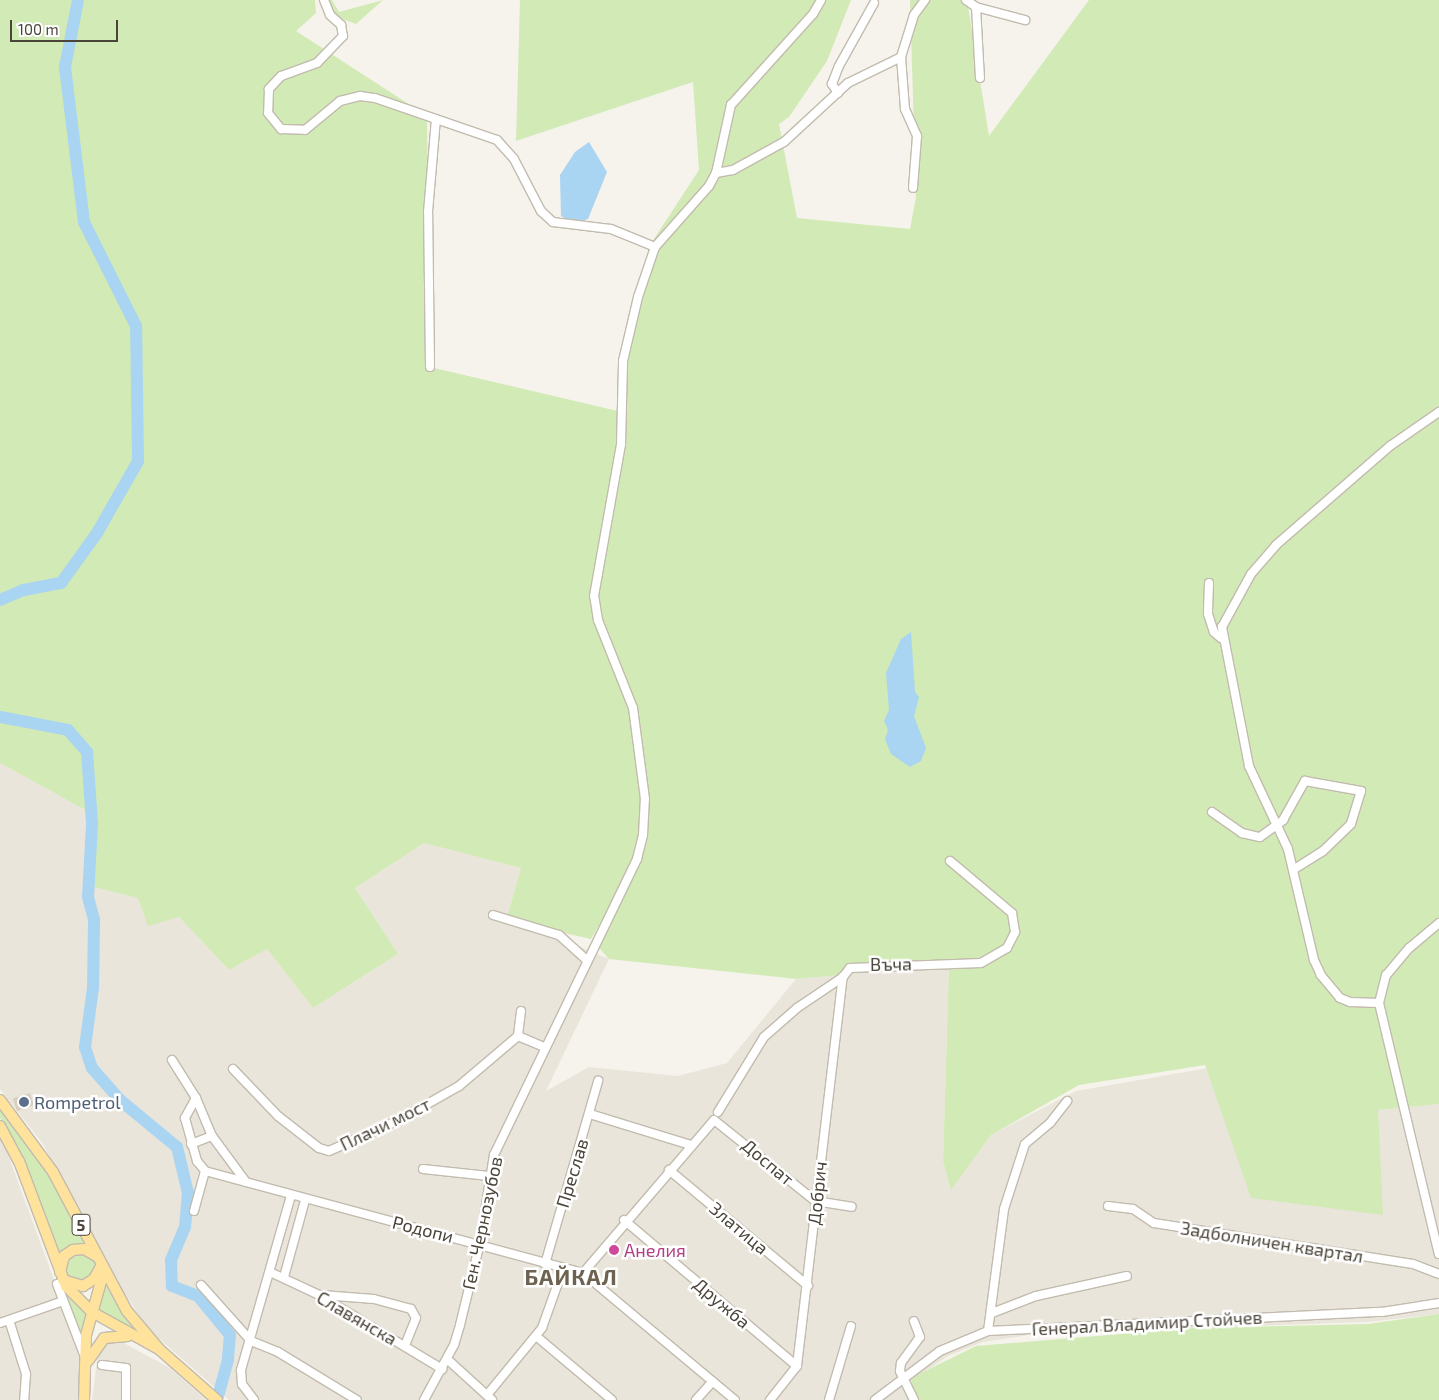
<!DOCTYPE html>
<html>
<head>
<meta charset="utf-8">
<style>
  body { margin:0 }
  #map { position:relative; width:1439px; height:1400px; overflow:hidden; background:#f6f3ec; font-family:"Exo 2",sans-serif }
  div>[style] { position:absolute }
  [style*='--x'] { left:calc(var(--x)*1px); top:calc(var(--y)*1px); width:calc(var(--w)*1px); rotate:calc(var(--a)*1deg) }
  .residential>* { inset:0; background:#eae5da }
  .green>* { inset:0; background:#d2eab5 }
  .round { border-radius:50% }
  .water>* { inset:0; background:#a9d4f2 }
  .river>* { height:12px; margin:-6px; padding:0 6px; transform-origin:6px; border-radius:6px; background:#a9d4f2 }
  .building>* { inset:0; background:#d8cfc1; transform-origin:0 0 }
  .roads { filter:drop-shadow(1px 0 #c2bbae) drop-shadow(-1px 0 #c2bbae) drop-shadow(0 1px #c2bbae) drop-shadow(0 -1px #c2bbae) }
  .minor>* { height:8px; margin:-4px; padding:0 4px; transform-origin:4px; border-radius:4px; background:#fff }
  .major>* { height:10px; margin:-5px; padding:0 5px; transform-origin:5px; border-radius:5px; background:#ffe39c }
  .dots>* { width:14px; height:14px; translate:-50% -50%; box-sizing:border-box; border:2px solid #fff; border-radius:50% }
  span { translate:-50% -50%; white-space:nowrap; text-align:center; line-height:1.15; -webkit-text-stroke:5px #fff; paint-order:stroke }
  .shield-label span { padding:1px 4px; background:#fff; border:1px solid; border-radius:4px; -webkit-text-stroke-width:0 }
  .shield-label { font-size:16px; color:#4b4439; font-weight:700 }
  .street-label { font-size:18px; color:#4b4439 }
  .service-label { font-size:18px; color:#4e5e75 }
  .left { translate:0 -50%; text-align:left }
  .hotel-label { font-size:18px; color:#b23c85 }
  .district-label { font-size:22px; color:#6e6250; font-weight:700; letter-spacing:1px }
  .scale { position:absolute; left:10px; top:20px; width:108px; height:22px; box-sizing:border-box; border:2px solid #4b4439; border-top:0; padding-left:6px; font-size:15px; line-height:18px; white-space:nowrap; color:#4b4439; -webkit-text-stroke:4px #fff; paint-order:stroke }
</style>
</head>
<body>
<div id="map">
  <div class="residential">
    <div style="clip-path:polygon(0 763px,98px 817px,93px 887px,138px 898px,179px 917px,229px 970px,267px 949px,313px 1008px,398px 954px,355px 888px,424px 843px,521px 868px,507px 916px,609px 959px,546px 1091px,589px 1067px,678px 1076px,727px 1063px,796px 979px,949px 964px,943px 1161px,951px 1189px,991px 1135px,1076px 1091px,1208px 1068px,1378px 1110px,1439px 1104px,1439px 1314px,1367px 1322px,1042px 1333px,983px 1342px,948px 1356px,910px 1382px,916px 1400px,229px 1400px,148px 1329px,108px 1268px,43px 1144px,0 1089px)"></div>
    <div style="clip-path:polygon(0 1133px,84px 1361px,79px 1400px,0 1400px)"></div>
    <div style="clip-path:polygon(120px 1341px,170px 1368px,206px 1400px,92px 1400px,98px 1353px,110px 1342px)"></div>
  </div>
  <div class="green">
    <div style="clip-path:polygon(0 0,315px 0,316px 13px,296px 31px,427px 116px,430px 367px,622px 412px,623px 361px,650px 245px,699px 170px,693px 82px,516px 141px,520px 0,851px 0,827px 61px,789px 117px,779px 124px,797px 218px,910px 229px,916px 197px,910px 0,967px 0,989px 136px,1089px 0,1439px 0,1439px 1104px,1378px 1110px,1383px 1215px,1251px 1198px,1205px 1065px,1079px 1085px,991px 1135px,951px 1190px,943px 1161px,949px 965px,796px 979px,609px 959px,595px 943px,628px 875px,591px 939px,506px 920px,521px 868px,424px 843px,355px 888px,398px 954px,313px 1008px,267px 949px,229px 970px,179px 917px,148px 926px,138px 898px,93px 887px,98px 817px,0 763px)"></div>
    <div style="clip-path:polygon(327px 0,332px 0,339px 12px,383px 0,356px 24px,337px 17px)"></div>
    <div style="clip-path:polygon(0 1106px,54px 1183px,86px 1246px,58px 1260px,26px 1165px,0 1118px)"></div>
    <div class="round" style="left:65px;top:1252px;width:30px;height:30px"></div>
    <div style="clip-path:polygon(105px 1282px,122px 1310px,139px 1334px,96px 1311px)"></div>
    <div style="clip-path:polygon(66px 1295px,88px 1316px,83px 1334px,76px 1328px)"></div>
    <div style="clip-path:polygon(1439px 1314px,1439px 1400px,915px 1400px,911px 1378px,976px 1346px,1194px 1328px,1368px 1324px)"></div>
  </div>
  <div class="water">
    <div style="clip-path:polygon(589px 142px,607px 172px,588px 219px,573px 224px,561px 216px,560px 175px,575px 152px)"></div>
    <div style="clip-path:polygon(911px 632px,915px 692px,919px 697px,914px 716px,926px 748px,921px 761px,910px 767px,891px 754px,885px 739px,888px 730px,884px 721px,889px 710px,886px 673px,901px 639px)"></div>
  </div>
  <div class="river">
    <div style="--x:0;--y:600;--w:26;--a:-23"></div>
    <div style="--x:24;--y:590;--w:38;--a:-11"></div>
    <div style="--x:61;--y:583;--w:62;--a:-54.2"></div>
    <div style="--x:97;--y:533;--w:83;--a:-60.3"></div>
    <div style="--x:138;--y:461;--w:135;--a:-90.8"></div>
    <div style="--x:136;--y:326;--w:116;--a:-116.6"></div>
    <div style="--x:84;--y:222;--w:156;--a:-97"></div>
    <div style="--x:65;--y:67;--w:68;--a:-79"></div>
    <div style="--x:0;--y:717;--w:69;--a:10.8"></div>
    <div style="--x:68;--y:730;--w:29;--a:49"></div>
    <div style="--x:87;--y:752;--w:72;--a:86"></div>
    <div style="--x:92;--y:824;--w:73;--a:93.1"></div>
    <div style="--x:88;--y:897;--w:24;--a:75"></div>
    <div style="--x:94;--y:920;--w:68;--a:90.8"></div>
    <div style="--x:93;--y:988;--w:60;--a:97.7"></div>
    <div style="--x:85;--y:1047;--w:22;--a:72"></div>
    <div style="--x:92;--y:1068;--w:43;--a:48.8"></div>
    <div style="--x:120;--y:1100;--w:74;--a:39.5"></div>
    <div style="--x:177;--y:1147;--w:47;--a:76.6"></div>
    <div style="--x:188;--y:1193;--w:34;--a:95"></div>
    <div style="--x:185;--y:1227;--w:36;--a:113"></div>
    <div style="--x:171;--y:1260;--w:26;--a:88"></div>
    <div style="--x:172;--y:1286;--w:28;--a:21"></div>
    <div style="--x:198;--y:1296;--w:50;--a:50.6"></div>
    <div style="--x:230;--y:1335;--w:25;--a:95"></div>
    <div style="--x:228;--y:1360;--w:41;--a:105.4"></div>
  </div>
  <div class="building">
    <div style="left:30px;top:1093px;width:13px;height:18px;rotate:72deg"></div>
  </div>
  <div class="roads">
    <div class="minor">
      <div style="--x:324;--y:0;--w:16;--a:68"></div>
      <div style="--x:330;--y:15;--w:15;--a:42"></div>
      <div style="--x:341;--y:25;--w:11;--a:80"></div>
      <div style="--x:343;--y:36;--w:37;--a:134"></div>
      <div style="--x:317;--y:63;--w:38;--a:160"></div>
      <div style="--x:281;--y:76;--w:18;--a:133"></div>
      <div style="--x:269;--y:89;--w:24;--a:92"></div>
      <div style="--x:268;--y:113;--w:21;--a:51"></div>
      <div style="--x:281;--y:129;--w:24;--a:2"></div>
      <div style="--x:305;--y:130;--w:45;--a:-39.6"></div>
      <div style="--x:340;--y:101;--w:21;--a:-14"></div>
      <div style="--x:360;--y:96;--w:15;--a:8"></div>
      <div style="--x:375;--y:98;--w:129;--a:19"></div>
      <div style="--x:497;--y:140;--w:25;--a:48"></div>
      <div style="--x:514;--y:159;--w:59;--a:62.6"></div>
      <div style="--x:541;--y:211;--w:16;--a:43"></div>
      <div style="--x:553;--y:222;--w:58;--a:6.9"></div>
      <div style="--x:611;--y:229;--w:48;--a:22.2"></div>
      <div style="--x:966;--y:0;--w:12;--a:35"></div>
      <div style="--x:976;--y:7;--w:51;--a:14.9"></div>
      <div style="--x:976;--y:7;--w:71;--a:86.8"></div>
      <div style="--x:901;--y:57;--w:52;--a:85.6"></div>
      <div style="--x:905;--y:109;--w:30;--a:66"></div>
      <div style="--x:917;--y:136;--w:52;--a:94.4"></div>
      <div style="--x:838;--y:93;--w:11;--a:-124"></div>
      <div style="--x:832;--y:84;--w:19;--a:-69"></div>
      <div style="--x:839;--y:66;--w:72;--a:-60.9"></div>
      <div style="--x:716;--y:173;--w:17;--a:-10"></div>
      <div style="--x:733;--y:170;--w:58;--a:-28.8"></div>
      <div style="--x:784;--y:142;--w:87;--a:-42.7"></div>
      <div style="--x:848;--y:83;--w:59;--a:-26.1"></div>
      <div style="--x:901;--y:57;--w:44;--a:-72.8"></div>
      <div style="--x:914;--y:15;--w:19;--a:-54"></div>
      <div style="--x:430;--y:367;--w:155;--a:-90.7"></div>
      <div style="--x:428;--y:212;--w:93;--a:-85.1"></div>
      <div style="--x:1209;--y:583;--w:31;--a:92"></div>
      <div style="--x:1208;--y:614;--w:19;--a:72"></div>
      <div style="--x:1214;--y:632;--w:9;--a:41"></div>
      <div style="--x:1212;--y:812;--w:37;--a:35"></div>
      <div style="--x:1242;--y:833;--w:18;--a:13"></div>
      <div style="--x:1260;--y:837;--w:29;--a:-36"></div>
      <div style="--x:1283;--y:820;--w:45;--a:-60.6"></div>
      <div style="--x:1305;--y:781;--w:57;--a:10.1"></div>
      <div style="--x:1361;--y:791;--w:34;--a:107"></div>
      <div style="--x:1351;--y:824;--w:39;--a:136"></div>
      <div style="--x:1323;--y:851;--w:34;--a:148"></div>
      <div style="--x:493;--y:915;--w:69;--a:16.9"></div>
      <div style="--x:559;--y:935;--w:38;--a:42"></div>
      <div style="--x:1439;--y:923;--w:39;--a:140"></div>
      <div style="--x:1409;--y:948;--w:35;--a:130"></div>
      <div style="--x:1386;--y:975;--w:29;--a:104"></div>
      <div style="--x:1379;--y:1003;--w:258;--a:76.6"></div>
      <div style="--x:1379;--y:1003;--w:29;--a:-178"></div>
      <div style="--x:1350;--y:1002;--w:11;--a:-158"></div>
      <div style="--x:1340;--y:998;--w:30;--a:-130"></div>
      <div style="--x:1321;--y:975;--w:17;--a:-115"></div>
      <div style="--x:1314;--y:960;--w:114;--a:-103.2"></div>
      <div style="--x:1288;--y:849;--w:92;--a:-115.2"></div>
      <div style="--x:1249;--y:766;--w:142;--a:-101"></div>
      <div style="--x:1222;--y:627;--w:60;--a:-61.3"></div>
      <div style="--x:1251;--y:574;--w:38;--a:-49"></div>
      <div style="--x:1276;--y:545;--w:151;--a:-41"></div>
      <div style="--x:1390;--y:446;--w:60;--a:-34.8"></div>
      <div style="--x:521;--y:1011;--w:25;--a:97"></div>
      <div style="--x:518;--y:1036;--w:28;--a:23"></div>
      <div style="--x:172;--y:1060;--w:45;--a:57.7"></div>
      <div style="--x:196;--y:1098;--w:41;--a:67.2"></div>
      <div style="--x:212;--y:1136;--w:57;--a:53.5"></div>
      <div style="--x:233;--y:1069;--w:65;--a:46.2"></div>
      <div style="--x:278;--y:1116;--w:52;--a:38"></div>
      <div style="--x:319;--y:1148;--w:10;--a:17"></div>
      <div style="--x:329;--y:1151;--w:77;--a:-23.9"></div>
      <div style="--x:399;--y:1120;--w:69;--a:-29.5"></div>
      <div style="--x:459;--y:1086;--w:77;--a:-40.3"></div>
      <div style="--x:196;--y:1098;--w:23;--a:119"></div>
      <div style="--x:185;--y:1118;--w:45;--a:74.4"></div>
      <div style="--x:197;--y:1161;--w:13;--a:51"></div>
      <div style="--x:718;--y:1112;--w:88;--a:-58.5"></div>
      <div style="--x:764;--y:1037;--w:44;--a:-41.3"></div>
      <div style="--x:797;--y:1008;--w:55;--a:-34"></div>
      <div style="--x:843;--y:977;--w:11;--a:-52"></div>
      <div style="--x:850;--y:968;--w:131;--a:-2.2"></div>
      <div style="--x:981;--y:963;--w:30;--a:-30"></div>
      <div style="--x:1007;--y:948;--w:18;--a:-63"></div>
      <div style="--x:1015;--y:932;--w:19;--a:-99"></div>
      <div style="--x:1012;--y:913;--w:81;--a:-140"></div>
      <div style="--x:590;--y:1114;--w:106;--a:17.1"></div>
      <div style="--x:191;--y:1144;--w:22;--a:-21"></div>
      <div style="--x:423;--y:1169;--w:66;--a:6.1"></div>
      <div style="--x:669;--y:1170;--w:181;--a:39.8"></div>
      <div style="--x:1108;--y:1206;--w:25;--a:7"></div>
      <div style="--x:1133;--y:1209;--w:25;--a:34"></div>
      <div style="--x:1154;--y:1223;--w:262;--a:9"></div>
      <div style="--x:1413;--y:1264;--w:28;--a:21"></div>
      <div style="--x:194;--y:1211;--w:41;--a:-74.6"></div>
      <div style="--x:205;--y:1171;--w:392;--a:15.1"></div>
      <div style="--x:583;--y:1273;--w:198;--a:39.9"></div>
      <div style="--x:624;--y:1220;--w:226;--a:40.2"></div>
      <div style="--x:545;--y:1264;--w:191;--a:-73.8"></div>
      <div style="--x:270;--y:1272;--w:54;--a:25.1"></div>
      <div style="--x:319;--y:1295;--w:144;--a:31"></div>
      <div style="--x:583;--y:1273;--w:201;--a:-49.4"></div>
      <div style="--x:714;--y:1120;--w:129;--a:38.7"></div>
      <div style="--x:815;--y:1201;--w:37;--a:9"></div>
      <div style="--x:284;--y:1277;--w:80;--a:-74.7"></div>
      <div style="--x:57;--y:1284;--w:78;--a:69"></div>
      <div style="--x:201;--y:1285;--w:75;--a:48.2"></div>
      <div style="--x:251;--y:1341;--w:29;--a:22"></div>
      <div style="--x:278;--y:1352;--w:92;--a:31.3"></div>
      <div style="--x:322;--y:1295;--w:52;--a:4.4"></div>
      <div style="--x:374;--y:1299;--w:38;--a:15"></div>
      <div style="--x:411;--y:1309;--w:10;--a:61"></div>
      <div style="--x:416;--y:1318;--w:29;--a:112"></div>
      <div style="--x:992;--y:1313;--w:47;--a:-21.1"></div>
      <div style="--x:1036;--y:1296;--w:93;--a:-12.4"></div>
      <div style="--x:9;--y:1320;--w:57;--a:72.5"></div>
      <div style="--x:26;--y:1374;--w:26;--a:94"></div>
      <div style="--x:0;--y:1323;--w:67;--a:-19.2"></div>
      <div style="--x:988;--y:1331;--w:123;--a:-82.5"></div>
      <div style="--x:1004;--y:1209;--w:68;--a:-72.1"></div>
      <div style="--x:1025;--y:1144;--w:33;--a:-40"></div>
      <div style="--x:1050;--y:1123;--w:28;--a:-52"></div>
      <div style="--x:536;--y:1336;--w:99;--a:40.1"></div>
      <div style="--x:447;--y:1359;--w:61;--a:42.3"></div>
      <div style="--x:102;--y:1365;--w:24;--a:7"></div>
      <div style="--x:126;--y:1368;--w:32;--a:90"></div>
      <div style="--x:487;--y:1395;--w:87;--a:-50.6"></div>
      <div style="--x:542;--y:1328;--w:63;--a:-70.4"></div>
      <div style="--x:254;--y:1400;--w:20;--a:-127"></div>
      <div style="--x:242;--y:1384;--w:14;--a:-94"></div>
      <div style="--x:241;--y:1370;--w:181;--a:-74"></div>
      <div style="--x:424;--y:1400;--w:63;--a:-61.4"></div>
      <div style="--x:454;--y:1345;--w:21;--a:-73"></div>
      <div style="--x:460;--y:1325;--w:84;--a:-76.3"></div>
      <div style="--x:480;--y:1243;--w:89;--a:-81"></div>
      <div style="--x:494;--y:1155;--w:329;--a:-64.2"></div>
      <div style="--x:637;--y:859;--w:25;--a:-76"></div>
      <div style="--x:643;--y:835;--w:36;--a:-87"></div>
      <div style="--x:645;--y:799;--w:92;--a:-97.5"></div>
      <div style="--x:633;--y:708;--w:95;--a:-111.7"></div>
      <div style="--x:598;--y:620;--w:24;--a:-99"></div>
      <div style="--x:594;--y:596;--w:153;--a:-79.9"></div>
      <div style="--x:621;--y:445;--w:84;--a:-88.6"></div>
      <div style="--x:623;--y:361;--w:66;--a:-76.8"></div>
      <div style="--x:638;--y:297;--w:53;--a:-71.2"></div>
      <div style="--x:655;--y:247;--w:81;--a:-48.5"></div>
      <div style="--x:709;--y:186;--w:15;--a:-62"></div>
      <div style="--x:716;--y:173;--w:70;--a:-77.6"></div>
      <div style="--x:731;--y:105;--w:122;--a:-48"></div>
      <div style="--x:813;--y:14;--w:16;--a:-60"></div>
      <div style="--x:696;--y:1400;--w:25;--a:-48"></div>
      <div style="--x:770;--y:1400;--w:43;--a:-51.5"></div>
      <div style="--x:797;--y:1366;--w:392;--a:-83.3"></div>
      <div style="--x:829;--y:1400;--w:77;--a:-73.4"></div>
      <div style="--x:875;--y:1400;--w:81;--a:-37"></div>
      <div style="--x:940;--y:1351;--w:52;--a:-22.6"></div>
      <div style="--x:988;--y:1331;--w:394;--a:-2.8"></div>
      <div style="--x:1382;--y:1312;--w:58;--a:-9"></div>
      <div style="--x:914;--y:1400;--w:32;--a:-116"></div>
      <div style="--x:900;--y:1371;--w:8;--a:-83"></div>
      <div style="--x:901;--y:1363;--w:32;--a:-54"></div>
      <div style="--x:920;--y:1337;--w:17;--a:-111"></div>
    </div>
    <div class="major">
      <div style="--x:0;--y:1100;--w:89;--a:53.6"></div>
      <div style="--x:53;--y:1172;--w:157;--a:62"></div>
      <div style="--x:127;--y:1311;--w:51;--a:49.8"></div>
      <div style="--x:160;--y:1350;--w:76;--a:41.3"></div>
      <div style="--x:0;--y:1126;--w:40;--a:62"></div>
      <div style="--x:19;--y:1161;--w:134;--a:69.4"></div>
      <div style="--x:66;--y:1286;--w:37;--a:45"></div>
      <div style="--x:92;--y:1312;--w:74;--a:29"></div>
      <div style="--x:60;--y:1272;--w:16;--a:-76"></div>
      <div style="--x:64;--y:1256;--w:11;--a:-34"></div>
      <div style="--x:73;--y:1250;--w:11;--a:-5"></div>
      <div style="--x:84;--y:1249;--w:14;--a:30"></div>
      <div style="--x:63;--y:1280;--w:21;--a:17"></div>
      <div style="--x:83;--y:1286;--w:13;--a:-32"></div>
      <div style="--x:94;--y:1279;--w:13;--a:-61"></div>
      <div style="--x:88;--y:1361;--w:28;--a:-55"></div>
      <div style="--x:104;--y:1338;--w:24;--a:-5"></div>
      <div style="--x:84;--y:1400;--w:65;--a:-88.2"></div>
      <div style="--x:86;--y:1335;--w:66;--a:-74.3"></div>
    </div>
  </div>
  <div class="dots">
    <div style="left:24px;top:1102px;background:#5c6f8a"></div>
    <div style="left:614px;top:1250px;background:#d1479c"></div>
  </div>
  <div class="shield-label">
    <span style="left:81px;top:1225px">5</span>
  </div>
  <div class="street-label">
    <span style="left:891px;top:964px;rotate:-1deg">Въча</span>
    <span style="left:385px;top:1124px;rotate:-26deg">Плачи мост</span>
    <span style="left:768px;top:1162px;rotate:40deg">Доспат</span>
    <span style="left:572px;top:1173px;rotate:-73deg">Преслав</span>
    <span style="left:817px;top:1193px;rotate:-84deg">Добрич</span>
    <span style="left:482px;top:1223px;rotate:-78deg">Ген. Чернозубов</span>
    <span style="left:739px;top:1228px;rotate:40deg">Златица</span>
    <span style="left:423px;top:1229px;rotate:14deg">Родопи</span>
    <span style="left:1272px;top:1242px;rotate:9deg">Задболничен квартал</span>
    <span style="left:722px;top:1303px;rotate:40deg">Дружба</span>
    <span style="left:357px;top:1318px;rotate:30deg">Славянска</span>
    <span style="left:1147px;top:1323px;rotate:-3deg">Генерал Владимир Стойчев</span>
  </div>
  <div class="service-label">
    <span class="left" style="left:34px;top:1102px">Rompetrol</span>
  </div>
  <div class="hotel-label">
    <span class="left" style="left:624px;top:1250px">Анелия</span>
  </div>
  <div class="district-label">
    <span style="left:571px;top:1277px">БАЙКАЛ</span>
  </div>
  <div class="scale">100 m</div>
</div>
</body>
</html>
